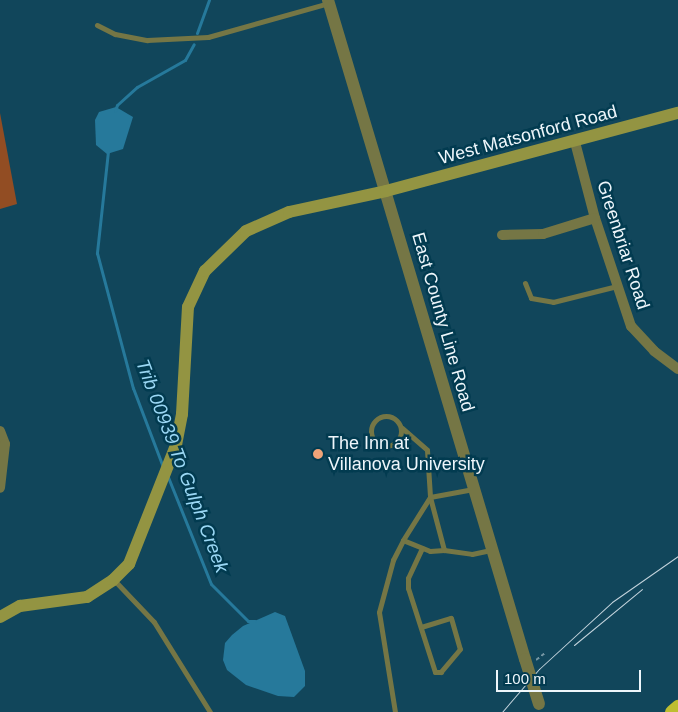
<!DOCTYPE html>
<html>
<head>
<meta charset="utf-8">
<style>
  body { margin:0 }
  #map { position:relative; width:678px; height:712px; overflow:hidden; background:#11465b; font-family:Helvetica,sans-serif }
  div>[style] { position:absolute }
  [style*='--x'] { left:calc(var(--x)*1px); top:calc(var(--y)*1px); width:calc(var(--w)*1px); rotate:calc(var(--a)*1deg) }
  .green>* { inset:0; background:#924d23 }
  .water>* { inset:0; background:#26799b }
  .stream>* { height:3px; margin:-1.5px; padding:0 1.5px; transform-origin:1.5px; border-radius:1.5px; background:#26799b }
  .path>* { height:2px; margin-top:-1px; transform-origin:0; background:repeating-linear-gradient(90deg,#7596a3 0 4px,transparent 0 6.5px) }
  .service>* { height:5px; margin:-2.5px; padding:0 2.5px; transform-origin:2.5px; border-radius:2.5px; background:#757645 }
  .service>.ring { margin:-2.5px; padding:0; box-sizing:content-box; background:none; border:5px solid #757645; border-radius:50% }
  .minor>* { height:10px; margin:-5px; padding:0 5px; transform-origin:5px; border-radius:5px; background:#757645 }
  .tertiary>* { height:12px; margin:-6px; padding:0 6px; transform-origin:6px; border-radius:6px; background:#757645 }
  .secondary>* { height:12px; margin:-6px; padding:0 6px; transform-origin:6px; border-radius:6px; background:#939442 }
  .motorway>* { height:15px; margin:-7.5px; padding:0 7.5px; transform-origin:7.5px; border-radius:7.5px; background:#bebe30 }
  .tram>* { height:1px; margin:-0.5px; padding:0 0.5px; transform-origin:0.5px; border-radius:0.5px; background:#c3d3dc }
  .tertiary-bridge>* { height:12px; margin:-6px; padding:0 6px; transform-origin:6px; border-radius:6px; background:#757645 }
  .dots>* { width:14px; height:14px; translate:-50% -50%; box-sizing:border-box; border:2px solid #023b50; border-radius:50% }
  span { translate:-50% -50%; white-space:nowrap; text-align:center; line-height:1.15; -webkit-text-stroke:5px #023b50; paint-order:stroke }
  .street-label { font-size:18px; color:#eef6fb }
  .poi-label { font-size:18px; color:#eef6fb }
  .left { translate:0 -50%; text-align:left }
  .water-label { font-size:19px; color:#9bd8f5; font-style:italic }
  .scale { position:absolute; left:496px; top:670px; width:145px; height:22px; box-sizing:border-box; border:2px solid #eef6fb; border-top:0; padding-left:6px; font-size:15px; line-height:18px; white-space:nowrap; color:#eef6fb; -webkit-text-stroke:4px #023b50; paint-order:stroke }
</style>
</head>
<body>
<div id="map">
  <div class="green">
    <div style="clip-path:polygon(0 113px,17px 204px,0 209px)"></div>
  </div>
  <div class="water">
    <div style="clip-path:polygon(116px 107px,133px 117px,123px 149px,107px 154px,96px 145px,95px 120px,99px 112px)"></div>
    <div style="clip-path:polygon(275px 612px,285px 616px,305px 671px,305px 686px,294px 697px,278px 696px,246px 685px,227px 670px,223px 660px,225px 643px,232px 635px,243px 626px)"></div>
  </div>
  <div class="stream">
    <div style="--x:197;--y:33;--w:35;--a:-70"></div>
    <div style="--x:115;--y:111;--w:6;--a:-72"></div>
    <div style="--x:117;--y:105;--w:27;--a:-42"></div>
    <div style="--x:137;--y:87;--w:55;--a:-29.4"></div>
    <div style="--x:185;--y:60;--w:18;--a:-61"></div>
    <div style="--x:108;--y:151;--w:103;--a:96.2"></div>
    <div style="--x:97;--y:253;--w:140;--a:75.1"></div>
    <div style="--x:133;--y:388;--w:85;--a:69.2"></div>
    <div style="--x:168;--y:477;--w:115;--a:68.1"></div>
    <div style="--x:211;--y:584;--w:52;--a:45"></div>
    <div style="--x:248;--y:621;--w:7;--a:0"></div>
  </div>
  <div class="path">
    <div style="--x:536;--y:660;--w:11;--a:-38"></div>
  </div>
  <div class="service">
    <div style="--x:97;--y:25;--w:20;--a:27"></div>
    <div style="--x:115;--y:34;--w:33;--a:11"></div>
    <div style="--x:147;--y:40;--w:61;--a:-2.8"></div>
    <div style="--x:208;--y:37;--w:126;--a:-15.7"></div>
    <div style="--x:525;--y:283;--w:16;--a:68"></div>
    <div style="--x:531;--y:298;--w:22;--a:10"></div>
    <div style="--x:553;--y:302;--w:66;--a:-14"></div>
    <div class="ring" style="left:371px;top:416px;width:25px;height:25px"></div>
    <div style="--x:402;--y:428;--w:33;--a:41"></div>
    <div style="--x:427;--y:450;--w:47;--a:86.3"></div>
    <div style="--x:430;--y:497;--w:55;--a:75.2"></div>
    <div style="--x:444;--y:550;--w:14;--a:176"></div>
    <div style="--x:430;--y:551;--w:29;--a:-158"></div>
    <div style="--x:403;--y:540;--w:51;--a:-57.9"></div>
    <div style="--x:430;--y:497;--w:44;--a:-10.5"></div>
    <div style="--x:444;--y:550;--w:28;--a:8"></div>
    <div style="--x:472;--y:554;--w:19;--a:-12"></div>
    <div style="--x:114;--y:580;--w:58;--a:46.4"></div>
    <div style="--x:154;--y:622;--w:106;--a:58.1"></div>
    <div style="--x:421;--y:627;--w:31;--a:-17"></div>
    <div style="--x:451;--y:618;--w:32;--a:74"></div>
    <div style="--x:460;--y:649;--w:30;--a:130"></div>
    <div style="--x:441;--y:672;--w:6;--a:180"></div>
    <div style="--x:435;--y:672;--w:88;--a:-107.8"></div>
    <div style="--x:408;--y:588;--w:10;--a:-90"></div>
    <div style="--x:408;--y:578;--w:33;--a:-65"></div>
    <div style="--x:395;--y:712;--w:101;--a:-99.1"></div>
    <div style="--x:379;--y:612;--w:54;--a:-74.9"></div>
    <div style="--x:393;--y:560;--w:22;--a:-63"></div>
  </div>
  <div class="minor">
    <div style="--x:575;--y:142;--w:79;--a:75.3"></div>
    <div style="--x:595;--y:218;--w:114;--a:71.6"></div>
    <div style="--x:631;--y:326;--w:34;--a:47"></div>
    <div style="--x:654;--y:351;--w:30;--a:37"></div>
    <div style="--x:502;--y:235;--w:41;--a:-1.4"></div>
    <div style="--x:543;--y:234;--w:54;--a:-17.1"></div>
    <div style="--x:0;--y:431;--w:14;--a:69"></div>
    <div style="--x:5;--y:444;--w:44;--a:96.5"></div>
  </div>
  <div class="tertiary">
    <div style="--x:328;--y:0;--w:688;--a:73.36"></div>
  </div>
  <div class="secondary">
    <div style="--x:0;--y:617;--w:23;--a:-29"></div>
    <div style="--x:20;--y:606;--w:68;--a:-7.7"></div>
    <div style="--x:87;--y:597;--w:31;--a:-33"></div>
    <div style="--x:113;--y:580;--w:23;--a:-45"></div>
    <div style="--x:129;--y:564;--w:128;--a:-68.4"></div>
    <div style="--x:176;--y:445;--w:32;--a:-79"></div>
    <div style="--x:182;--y:414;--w:107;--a:-86.8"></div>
    <div style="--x:188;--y:307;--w:40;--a:-65"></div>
    <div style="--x:205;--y:271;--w:57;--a:-44.3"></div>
    <div style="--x:246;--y:231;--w:47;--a:-23.8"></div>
    <div style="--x:289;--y:212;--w:99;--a:-12.2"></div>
    <div style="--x:386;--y:191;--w:302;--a:-15"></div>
  </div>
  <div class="motorway">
    <div style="--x:672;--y:712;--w:8;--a:-40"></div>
  </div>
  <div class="tram">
    <div style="--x:574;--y:645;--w:88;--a:-39.5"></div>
    <div style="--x:502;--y:712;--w:57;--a:-49.3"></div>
    <div style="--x:539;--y:669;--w:99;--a:-42.5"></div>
    <div style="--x:612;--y:602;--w:80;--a:-34.9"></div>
  </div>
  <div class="tertiary-bridge">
    <div style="--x:525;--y:659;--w:47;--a:72.7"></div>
  </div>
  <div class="dots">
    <div style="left:318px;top:454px;background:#efa378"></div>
  </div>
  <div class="street-label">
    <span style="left:528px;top:135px;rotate:-15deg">West Matsonford Road</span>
    <span style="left:623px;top:245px;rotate:72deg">Greenbriar Road</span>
    <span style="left:443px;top:322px;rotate:74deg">East County Line Road</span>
  </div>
  <div class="poi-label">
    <span class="left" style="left:328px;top:454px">The Inn at<br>Villanova University</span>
  </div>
  <div class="water-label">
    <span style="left:182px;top:466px;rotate:69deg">Trib 00939 To Gulph Creek</span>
  </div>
  <div class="scale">100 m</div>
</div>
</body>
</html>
